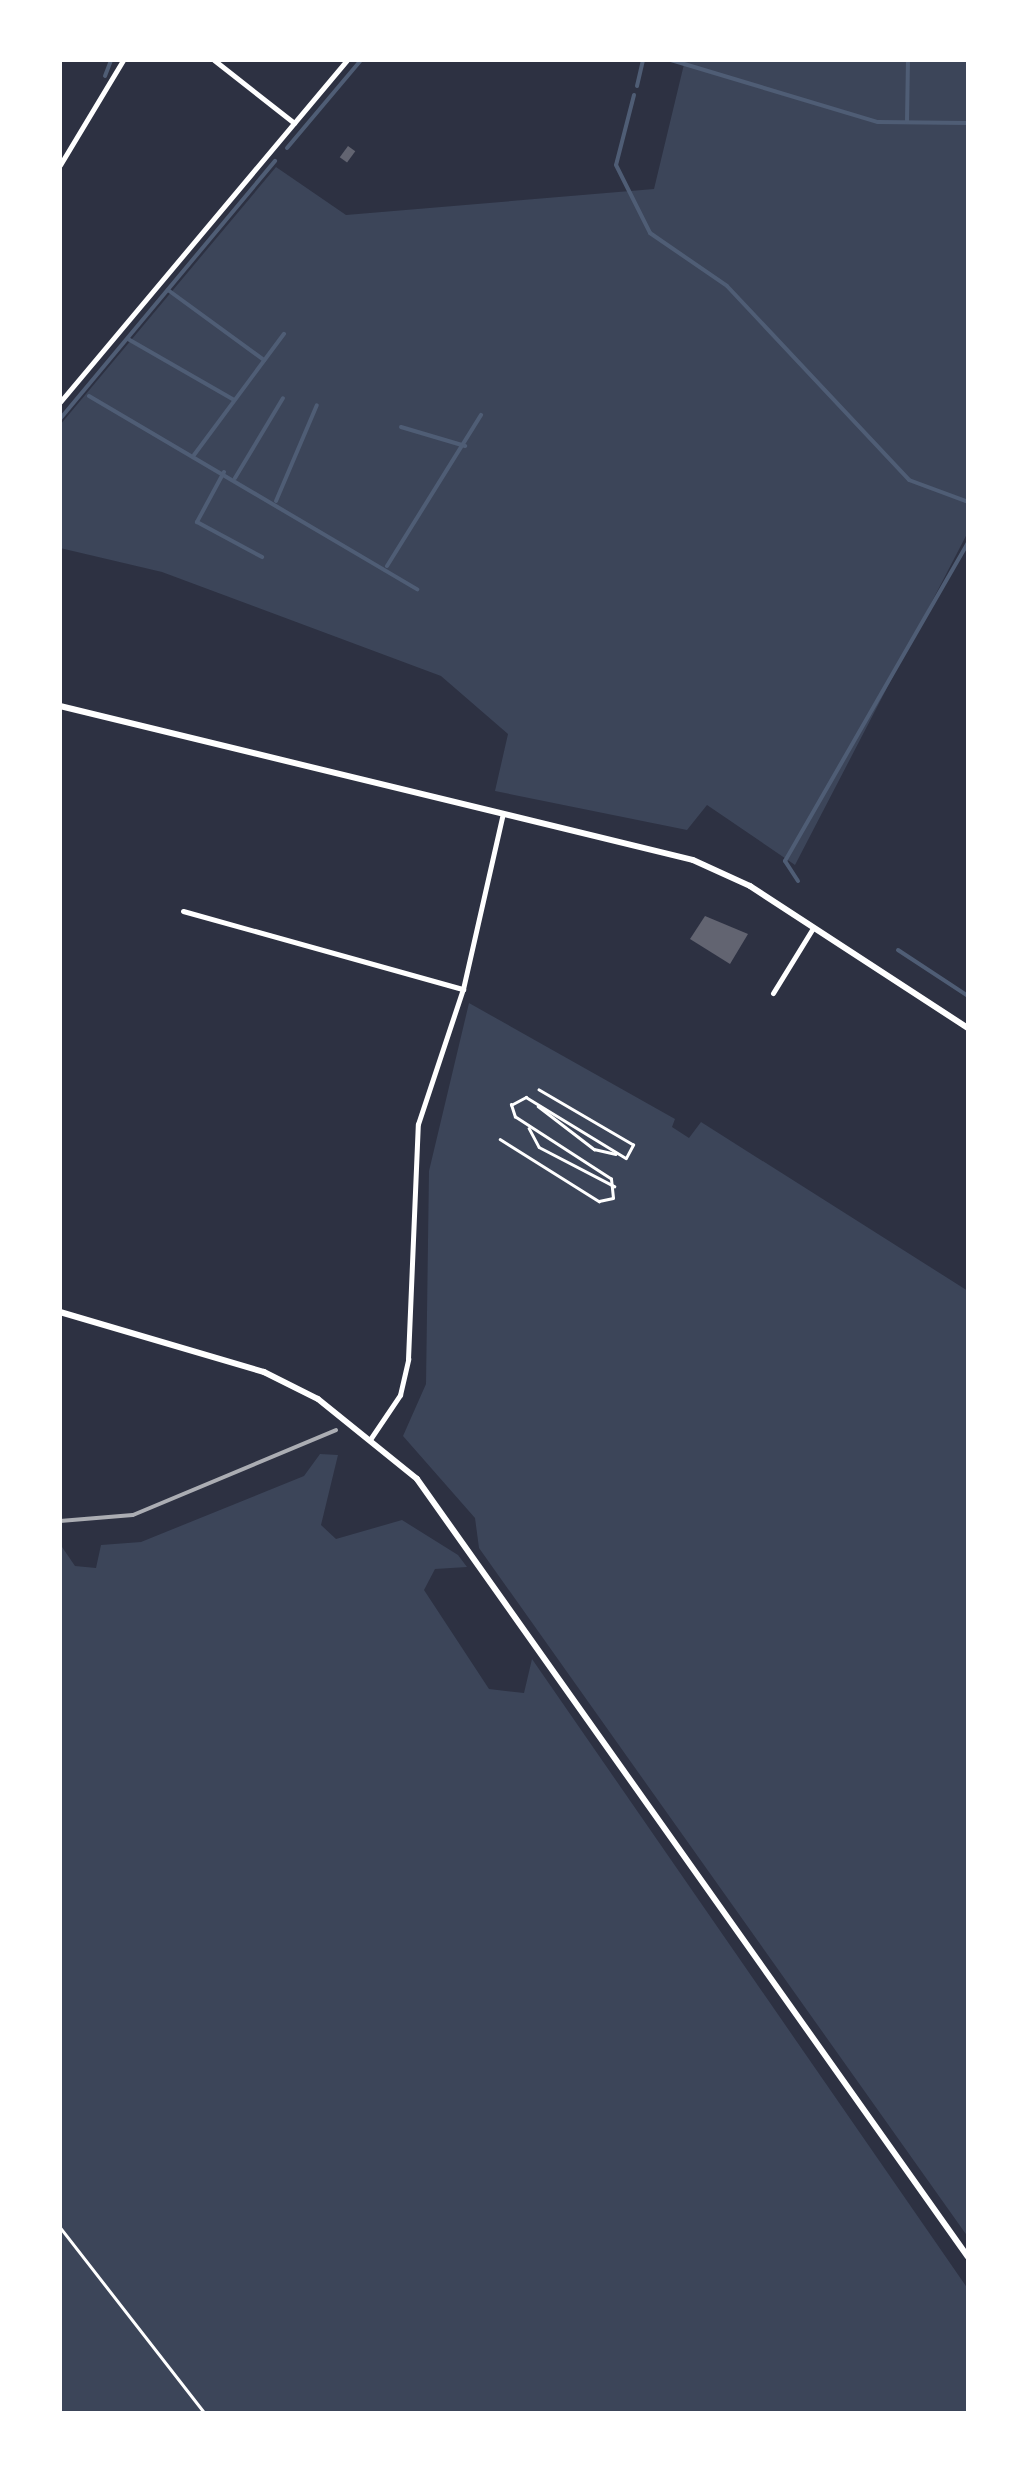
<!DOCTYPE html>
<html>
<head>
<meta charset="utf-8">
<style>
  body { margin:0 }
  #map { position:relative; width:1028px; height:2473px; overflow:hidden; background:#2d3142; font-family:"DM Sans",sans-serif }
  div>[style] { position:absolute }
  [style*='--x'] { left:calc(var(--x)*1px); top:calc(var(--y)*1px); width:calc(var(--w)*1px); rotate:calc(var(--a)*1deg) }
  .green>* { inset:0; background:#3c4559 }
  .stream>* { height:4px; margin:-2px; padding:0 2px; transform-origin:2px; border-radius:2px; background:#4f5d75 }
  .building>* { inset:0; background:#626471; transform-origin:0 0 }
  .path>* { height:2.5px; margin:-1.25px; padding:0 1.25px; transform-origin:1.25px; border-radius:1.25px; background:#fff }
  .service>* { height:2.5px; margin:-1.25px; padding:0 1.25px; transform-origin:1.25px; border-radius:1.25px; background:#fff }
  .minor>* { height:5px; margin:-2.5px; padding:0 2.5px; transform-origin:2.5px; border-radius:2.5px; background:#fff }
  .tertiary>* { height:6px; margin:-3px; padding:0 3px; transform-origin:3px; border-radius:3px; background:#fff }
  .rail>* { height:4px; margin:-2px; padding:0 2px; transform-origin:2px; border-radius:2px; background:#abadb3 }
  span { translate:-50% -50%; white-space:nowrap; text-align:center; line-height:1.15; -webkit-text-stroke:8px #fff; paint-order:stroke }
  .frame { position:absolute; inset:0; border:62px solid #fff; pointer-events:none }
</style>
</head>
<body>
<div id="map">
  <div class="green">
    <div style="clip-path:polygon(685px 60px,968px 60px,968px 532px,795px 865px,707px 805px,687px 830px,495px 791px,508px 734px,441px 676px,162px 572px,60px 548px,60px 425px,276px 167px,346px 215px,654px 189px)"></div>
    <div style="clip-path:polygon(469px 1003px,675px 1119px,672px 1127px,689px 1138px,701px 1122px,968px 1291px,968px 2237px,479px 1548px,475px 1518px,403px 1436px,426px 1384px,429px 1171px)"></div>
    <div style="clip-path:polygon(320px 1454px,338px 1455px,321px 1525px,336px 1539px,402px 1520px,458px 1555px,467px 1567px,435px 1569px,424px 1590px,489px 1689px,524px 1693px,532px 1659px,968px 2289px,968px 2413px,60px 2413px,60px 1544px,75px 1566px,96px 1568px,101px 1545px,141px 1542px,304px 1476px)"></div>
  </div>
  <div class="stream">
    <div style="--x:671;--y:60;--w:216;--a:16.7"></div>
    <div style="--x:878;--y:122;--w:90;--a:0.6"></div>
    <div style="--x:105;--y:76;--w:17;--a:-69"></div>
    <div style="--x:637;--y:86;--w:27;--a:-77"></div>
    <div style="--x:634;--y:95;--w:72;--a:104.4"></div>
    <div style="--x:616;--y:165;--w:76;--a:63.4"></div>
    <div style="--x:650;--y:233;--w:93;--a:34.5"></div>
    <div style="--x:727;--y:286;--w:266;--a:46.8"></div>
    <div style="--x:909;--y:480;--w:63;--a:20.4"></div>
    <div style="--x:907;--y:122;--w:62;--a:-89.1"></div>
    <div style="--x:287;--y:148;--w:115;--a:-49.9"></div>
    <div style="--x:168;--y:290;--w:119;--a:36.1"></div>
    <div style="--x:128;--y:339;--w:122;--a:29.9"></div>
    <div style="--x:89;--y:396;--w:381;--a:30.5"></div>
    <div style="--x:60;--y:419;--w:336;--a:-50.2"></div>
    <div style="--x:401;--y:427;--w:67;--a:16.5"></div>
    <div style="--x:194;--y:455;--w:151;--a:-53.4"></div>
    <div style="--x:224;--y:472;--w:57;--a:118.4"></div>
    <div style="--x:197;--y:522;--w:74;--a:28.3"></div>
    <div style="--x:235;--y:478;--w:93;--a:-59"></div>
    <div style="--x:276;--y:501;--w:104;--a:-66.9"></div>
    <div style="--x:387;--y:566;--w:178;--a:-58.1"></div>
    <div style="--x:798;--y:881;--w:24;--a:-123"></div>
    <div style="--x:785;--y:861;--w:367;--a:-60.1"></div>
    <div style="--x:898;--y:950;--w:84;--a:33.3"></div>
  </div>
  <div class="building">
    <div style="left:348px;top:146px;width:9px;height:14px;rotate:36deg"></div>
    <div style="clip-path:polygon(705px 916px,748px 934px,730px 964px,690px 939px)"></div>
  </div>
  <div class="path">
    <div style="--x:538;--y:1106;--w:71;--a:37.5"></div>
    <div style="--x:594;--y:1149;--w:22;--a:13"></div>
    <div style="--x:529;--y:1128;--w:21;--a:62"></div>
    <div style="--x:539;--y:1147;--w:85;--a:27.5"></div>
    <div style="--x:500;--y:1139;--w:117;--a:32.1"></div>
    <div style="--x:599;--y:1201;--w:14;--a:-12"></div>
    <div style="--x:613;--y:1198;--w:19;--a:-96"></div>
    <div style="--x:611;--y:1179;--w:114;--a:-147.1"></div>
    <div style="--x:515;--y:1117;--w:13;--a:-108"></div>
    <div style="--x:511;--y:1105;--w:17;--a:-28"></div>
    <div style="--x:526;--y:1097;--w:117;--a:31.4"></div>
    <div style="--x:626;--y:1158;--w:15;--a:-62"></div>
    <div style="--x:633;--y:1145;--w:109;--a:-149.7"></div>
  </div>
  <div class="service">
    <div style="--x:60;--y:2227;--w:236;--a:52.1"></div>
  </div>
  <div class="minor">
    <div style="--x:214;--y:60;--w:102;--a:38.2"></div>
    <div style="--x:60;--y:165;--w:122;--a:-59"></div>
    <div style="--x:60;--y:402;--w:446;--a:-50"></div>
    <div style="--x:183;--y:911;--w:291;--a:15.6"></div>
    <div style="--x:773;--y:993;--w:76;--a:-58.4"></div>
    <div style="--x:371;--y:1438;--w:52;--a:-56"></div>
    <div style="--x:400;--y:1395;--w:37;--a:-77"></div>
    <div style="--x:408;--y:1359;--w:235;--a:-87.6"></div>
    <div style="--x:418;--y:1124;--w:142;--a:-71.6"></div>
    <div style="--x:463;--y:989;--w:180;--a:-77.2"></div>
  </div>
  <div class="tertiary">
    <div style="--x:60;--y:706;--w:651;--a:13.67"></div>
    <div style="--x:693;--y:860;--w:63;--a:24.5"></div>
    <div style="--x:750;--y:886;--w:260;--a:33.1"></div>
    <div style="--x:60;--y:1312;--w:213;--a:16.4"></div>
    <div style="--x:264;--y:1372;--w:60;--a:26.6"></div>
    <div style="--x:318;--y:1399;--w:127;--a:38.9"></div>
    <div style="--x:417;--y:1479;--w:953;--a:54.69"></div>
  </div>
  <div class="rail">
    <div style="--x:60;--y:1521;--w:73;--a:-4.7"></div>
    <div style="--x:133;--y:1515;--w:220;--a:-22.7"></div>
  </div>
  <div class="frame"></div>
</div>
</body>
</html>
